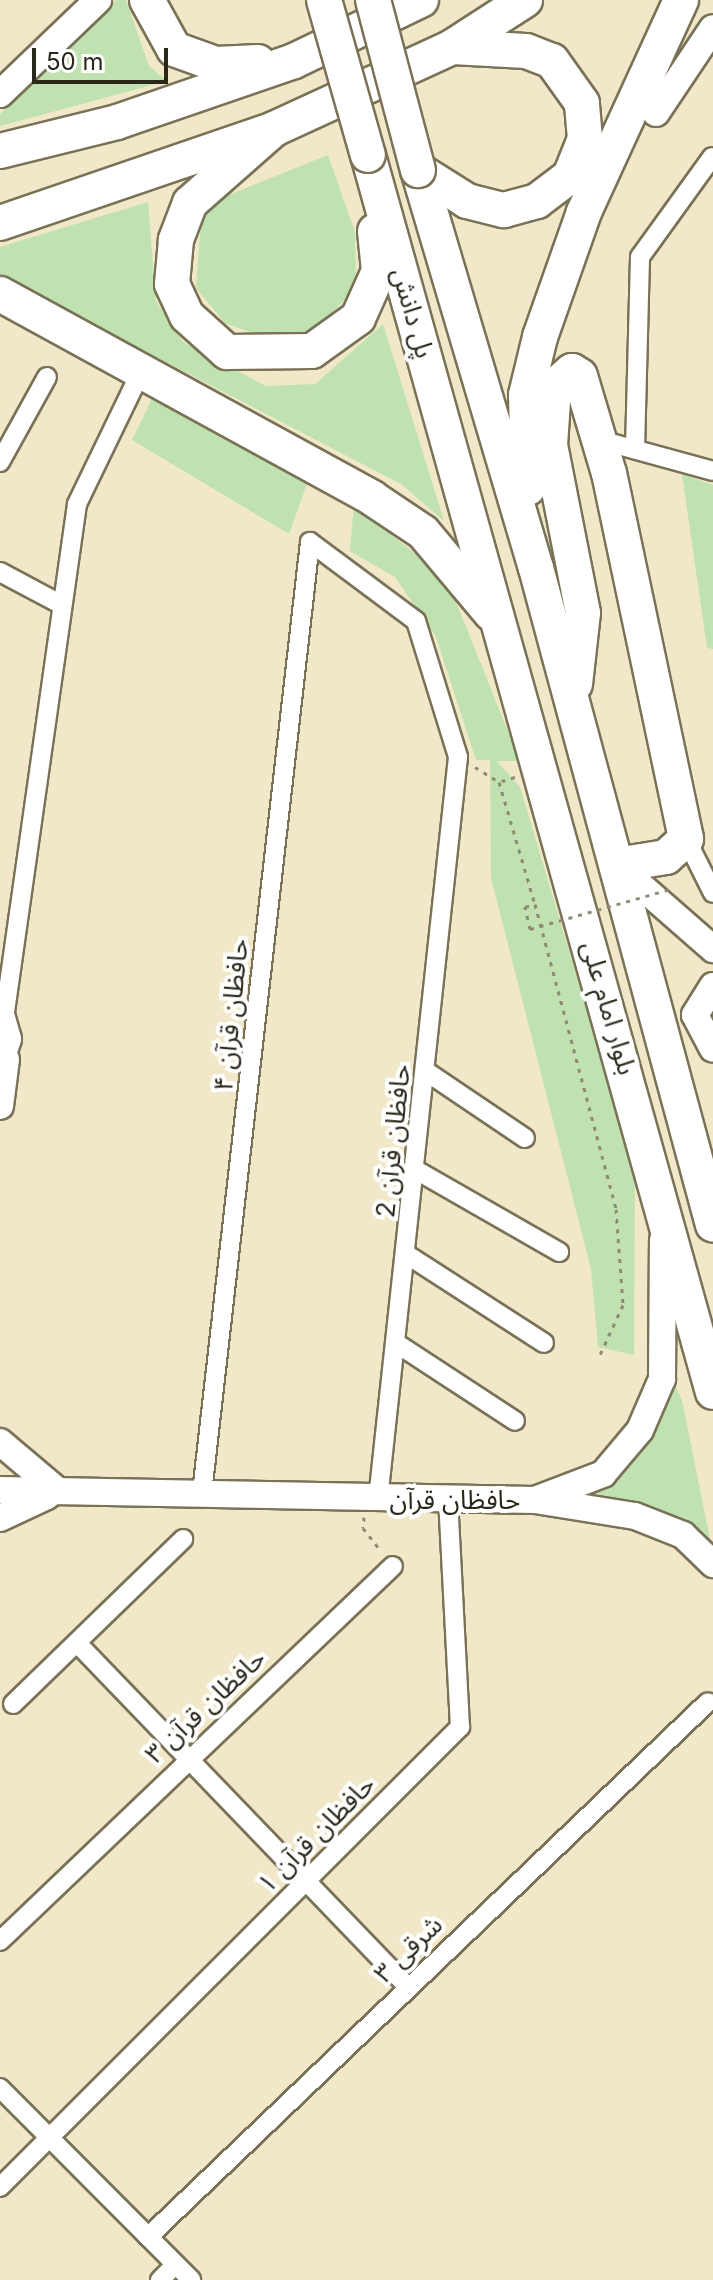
<!DOCTYPE html>
<html>
<head>
<meta charset="utf-8">
<style>
  body { margin:0 }
  #map { position:relative; width:713px; height:2280px; overflow:hidden; background:#f1e8ca; font-family:Inter,"Noto Sans Arabic",sans-serif }
  div>[style] { position:absolute }
  [style*='--x'] { left:calc(var(--x)*1px); top:calc(var(--y)*1px); width:calc(var(--w)*1px); rotate:calc(var(--a)*1deg) }
  .green>* { inset:0; background:#bfe2b0 }
  .path>* { height:3px; margin-top:-1.5px; transform-origin:0; background:repeating-linear-gradient(90deg,#908a74 0 4px,transparent 0 10px) }
  .roads { filter:drop-shadow(2px 0 #797256) drop-shadow(-2px 0 #797256) drop-shadow(0 2px #797256) drop-shadow(0 -2px #797256) }
  .street>* { height:18px; margin:-9px; padding:0 9px; transform-origin:9px; border-radius:9px; background:#fff }
  .secondary>* { height:26px; margin:-13px; padding:0 13px; transform-origin:13px; border-radius:13px; background:#fff }
  .highway>* { height:34px; margin:-17px; padding:0 17px; transform-origin:17px; border-radius:17px; background:#fff }
  .path-bridge>* { height:3px; margin-top:-1.5px; transform-origin:0; background:repeating-linear-gradient(90deg,#908a74 0 4px,transparent 0 10px) }
  .bridges { filter:drop-shadow(2px 0 #797256) drop-shadow(-2px 0 #797256) drop-shadow(0 2px #797256) drop-shadow(0 -2px #797256) }
  .highway-bridge>* { height:34px; margin:-17px; padding:0 17px; transform-origin:17px; border-radius:17px; background:#fff }
  span { translate:-50% -50%; white-space:nowrap; text-align:center; line-height:1.15; -webkit-text-stroke:8px #fff; paint-order:stroke }
  .street-label { font-size:26px; color:#2a271b }
  .scale { position:absolute; left:32px; top:48px; width:136px; height:36px; box-sizing:border-box; border:4px solid #2a271b; border-top:0; padding-left:10px; font-size:24px; line-height:28px; white-space:nowrap; color:#2a271b; -webkit-text-stroke:6px #fff; paint-order:stroke }
</style>
</head>
<body>
<div id="map">
  <div class="green">
    <div style="clip-path:polygon(116px 0,126px 0,149px 66px,167px 81px,0 126px,0 114px)"></div>
    <div style="clip-path:polygon(328px 155px,355px 232px,356px 288px,315px 331px,266px 338px,225px 323px,196px 288px,201px 220px,226px 196px)"></div>
    <div style="clip-path:polygon(148px 202px,156px 301px,183px 342px,266px 386px,315px 384px,383px 324px,444px 521px,401px 484px,0 276px,0 247px)"></div>
    <div style="clip-path:polygon(152px 399px,308px 481px,289px 534px,132px 440px)"></div>
    <div style="clip-path:polygon(682px 474px,713px 485px,713px 649px,707px 648px)"></div>
    <div style="clip-path:polygon(354px 505px,422px 559px,454px 597px,520px 761px,497px 761px,520px 787px,635px 1171px,634px 1355px,598px 1347px,591px 1269px,491px 878px,490px 760px,476px 760px,436px 637px,395px 577px,350px 551px)"></div>
    <div style="clip-path:polygon(670px 1375px,682px 1400px,713px 1554px,573px 1498px,627px 1468px,654px 1426px)"></div>
  </div>
  <div class="path">
    <div style="--x:475;--y:767;--w:28;--a:32"></div>
    <div style="--x:515;--y:777;--w:17;--a:163"></div>
    <div style="--x:499;--y:782;--w:127;--a:73.6"></div>
    <div style="--x:530;--y:929;--w:23;--a:-103"></div>
    <div style="--x:525;--y:907;--w:10;--a:-17"></div>
    <div style="--x:535;--y:904;--w:316;--a:75.1"></div>
    <div style="--x:616;--y:1209;--w:96;--a:85.8"></div>
    <div style="--x:623;--y:1305;--w:57;--a:114.8"></div>
    <div style="--x:364;--y:1517;--w:11;--a:95"></div>
    <div style="--x:363;--y:1528;--w:29;--a:52"></div>
  </div>
  <div class="roads">
    <div class="street">
      <div style="--x:600;--y:440;--w:117;--a:15.3"></div>
      <div style="--x:635;--y:449;--w:192;--a:-88.5"></div>
      <div style="--x:640;--y:257;--w:123;--a:-54.2"></div>
      <div style="--x:0;--y:462;--w:97;--a:-61.1"></div>
      <div style="--x:310;--y:542;--w:132;--a:36.7"></div>
      <div style="--x:416;--y:621;--w:142;--a:72.8"></div>
      <div style="--x:458;--y:757;--w:747;--a:96.15"></div>
      <div style="--x:0;--y:572;--w:70;--a:28"></div>
      <div style="--x:686;--y:839;--w:60;--a:63.4"></div>
      <div style="--x:4;--y:1019;--w:520;--a:-81.93"></div>
      <div style="--x:77;--y:504;--w:131;--a:-64.2"></div>
      <div style="--x:427;--y:1072;--w:118;--a:34"></div>
      <div style="--x:416;--y:1170;--w:165;--a:29.8"></div>
      <div style="--x:406;--y:1254;--w:164;--a:32.8"></div>
      <div style="--x:396;--y:1343;--w:142;--a:33.2"></div>
      <div style="--x:202;--y:1493;--w:957;--a:-83.52"></div>
      <div style="--x:78;--y:1644;--w:475;--a:46.1"></div>
      <div style="--x:13;--y:1704;--w:237;--a:-44.1"></div>
      <div style="--x:0;--y:1941;--w:543;--a:-43.66"></div>
      <div style="--x:0;--y:2088;--w:271;--a:45.1"></div>
      <div style="--x:0;--y:2187;--w:651;--a:-45"></div>
      <div style="--x:460;--y:1727;--w:227;--a:-93"></div>
      <div style="--x:148;--y:2237;--w:774;--a:-43.69"></div>
      <div style="--x:160;--y:2280;--w:21;--a:-45"></div>
    </div>
    <div class="secondary">
      <div style="--x:0;--y:94;--w:136;--a:-43.8"></div>
      <div style="--x:656;--y:113;--w:102;--a:-56.2"></div>
      <div style="--x:617;--y:865;--w:128;--a:41.2"></div>
      <div style="--x:713;--y:986;--w:34;--a:122"></div>
      <div style="--x:695;--y:1015;--w:38;--a:62"></div>
      <div style="--x:0;--y:1011;--w:29;--a:74"></div>
      <div style="--x:8;--y:1039;--w:26;--a:108"></div>
      <div style="--x:0;--y:1106;--w:47;--a:-82.7"></div>
      <div style="--x:0;--y:1442;--w:76;--a:40.2"></div>
      <div style="--x:0;--y:1490;--w:535;--a:1.07"></div>
      <div style="--x:535;--y:1500;--w:73;--a:-20.9"></div>
      <div style="--x:603;--y:1474;--w:57;--a:-49.9"></div>
      <div style="--x:640;--y:1430;--w:56;--a:-66.7"></div>
      <div style="--x:662;--y:1379;--w:139;--a:-89.6"></div>
      <div style="--x:535;--y:1500;--w:101;--a:9.1"></div>
      <div style="--x:635;--y:1516;--w:52;--a:21.6"></div>
      <div style="--x:683;--y:1535;--w:42;--a:44"></div>
      <div style="--x:0;--y:1518;--w:52;--a:-25.1"></div>
    </div>
    <div class="highway">
      <div style="--x:147;--y:0;--w:56;--a:61.1"></div>
      <div style="--x:174;--y:49;--w:45;--a:19.7"></div>
      <div style="--x:216;--y:64;--w:42;--a:-2.7"></div>
      <div style="--x:274;--y:129;--w:112;--a:138.6"></div>
      <div style="--x:190;--y:203;--w:40;--a:111"></div>
      <div style="--x:176;--y:240;--w:44;--a:95.2"></div>
      <div style="--x:172;--y:284;--w:35;--a:65"></div>
      <div style="--x:187;--y:316;--w:54;--a:42"></div>
      <div style="--x:227;--y:352;--w:85;--a:-0.7"></div>
      <div style="--x:312;--y:351;--w:57;--a:-35.7"></div>
      <div style="--x:358;--y:318;--w:51;--a:-65.9"></div>
      <div style="--x:379;--y:271;--w:40;--a:-95.7"></div>
      <div style="--x:0;--y:151;--w:121;--a:-13.9"></div>
      <div style="--x:117;--y:122;--w:187;--a:-19"></div>
      <div style="--x:294;--y:61;--w:141;--a:-25.7"></div>
      <div style="--x:368;--y:155;--w:1284;--a:74.42"></div>
      <div style="--x:418;--y:170;--w:415;--a:73.5"></div>
      <div style="--x:536;--y:568;--w:680;--a:74.92"></div>
      <div style="--x:418;--y:170;--w:58;--a:32.3"></div>
      <div style="--x:467;--y:201;--w:38;--a:14"></div>
      <div style="--x:504;--y:210;--w:34;--a:-15"></div>
      <div style="--x:537;--y:201;--w:41;--a:-37.1"></div>
      <div style="--x:570;--y:176;--w:40;--a:-68"></div>
      <div style="--x:585;--y:139;--w:36;--a:-95"></div>
      <div style="--x:582;--y:103;--w:52;--a:-125.5"></div>
      <div style="--x:552;--y:61;--w:28;--a:-159"></div>
      <div style="--x:526;--y:51;--w:74;--a:-176.9"></div>
      <div style="--x:0;--y:223;--w:290;--a:-18.9"></div>
      <div style="--x:274;--y:129;--w:196;--a:-24.7"></div>
      <div style="--x:452;--y:47;--w:87;--a:-32.8"></div>
      <div style="--x:0;--y:294;--w:424;--a:28.7"></div>
      <div style="--x:372;--y:498;--w:61;--a:33.7"></div>
      <div style="--x:423;--y:532;--w:106;--a:50"></div>
      <div style="--x:528;--y:488;--w:93;--a:-91.2"></div>
      <div style="--x:526;--y:395;--w:60;--a:-76.4"></div>
      <div style="--x:540;--y:337;--w:133;--a:-70.6"></div>
      <div style="--x:584;--y:212;--w:233;--a:-65.4"></div>
      <div style="--x:575;--y:684;--w:71;--a:-83.6"></div>
      <div style="--x:583;--y:613;--w:171;--a:-101.1"></div>
      <div style="--x:550;--y:445;--w:58;--a:-86.1"></div>
      <div style="--x:554;--y:387;--w:24;--a:-42"></div>
      <div style="--x:572;--y:371;--w:9;--a:32"></div>
      <div style="--x:580;--y:376;--w:101;--a:73.4"></div>
      <div style="--x:609;--y:473;--w:374;--a:78.1"></div>
      <div style="--x:686;--y:839;--w:27;--a:138"></div>
      <div style="--x:666;--y:857;--w:50;--a:170.7"></div>
    </div>
  </div>
  <div class="path-bridge">
    <div style="--x:530;--y:929;--w:150;--a:-15.9"></div>
  </div>
  <div class="bridges">
    <div class="highway-bridge">
      <div style="--x:324;--y:0;--w:161;--a:74.2"></div>
      <div style="--x:373;--y:0;--w:176;--a:75.2"></div>
    </div>
  </div>
  <div class="street-label">
    <span style="left:413px;top:313px;rotate:74deg">پل دانش</span>
    <span style="left:609px;top:1008px;rotate:74deg">بلوار امام علی</span>
    <span style="left:231px;top:1015px;rotate:-84deg">حافظان قرآن ۴</span>
    <span style="left:393px;top:1141px;rotate:-84deg">حافظان قرآن 2</span>
    <span style="left:455px;top:1500px">حافظان قرآن</span>
    <span style="left:205px;top:1706px;rotate:-43deg">حافظان قرآن ۳</span>
    <span style="left:316px;top:1834px;rotate:-45deg">حافظان قرآن ۱</span>
    <span style="left:408px;top:1949px;rotate:-44deg">۳ شرقی</span>
  </div>
  <div class="scale">50 m</div>
</div>
</body>
</html>
